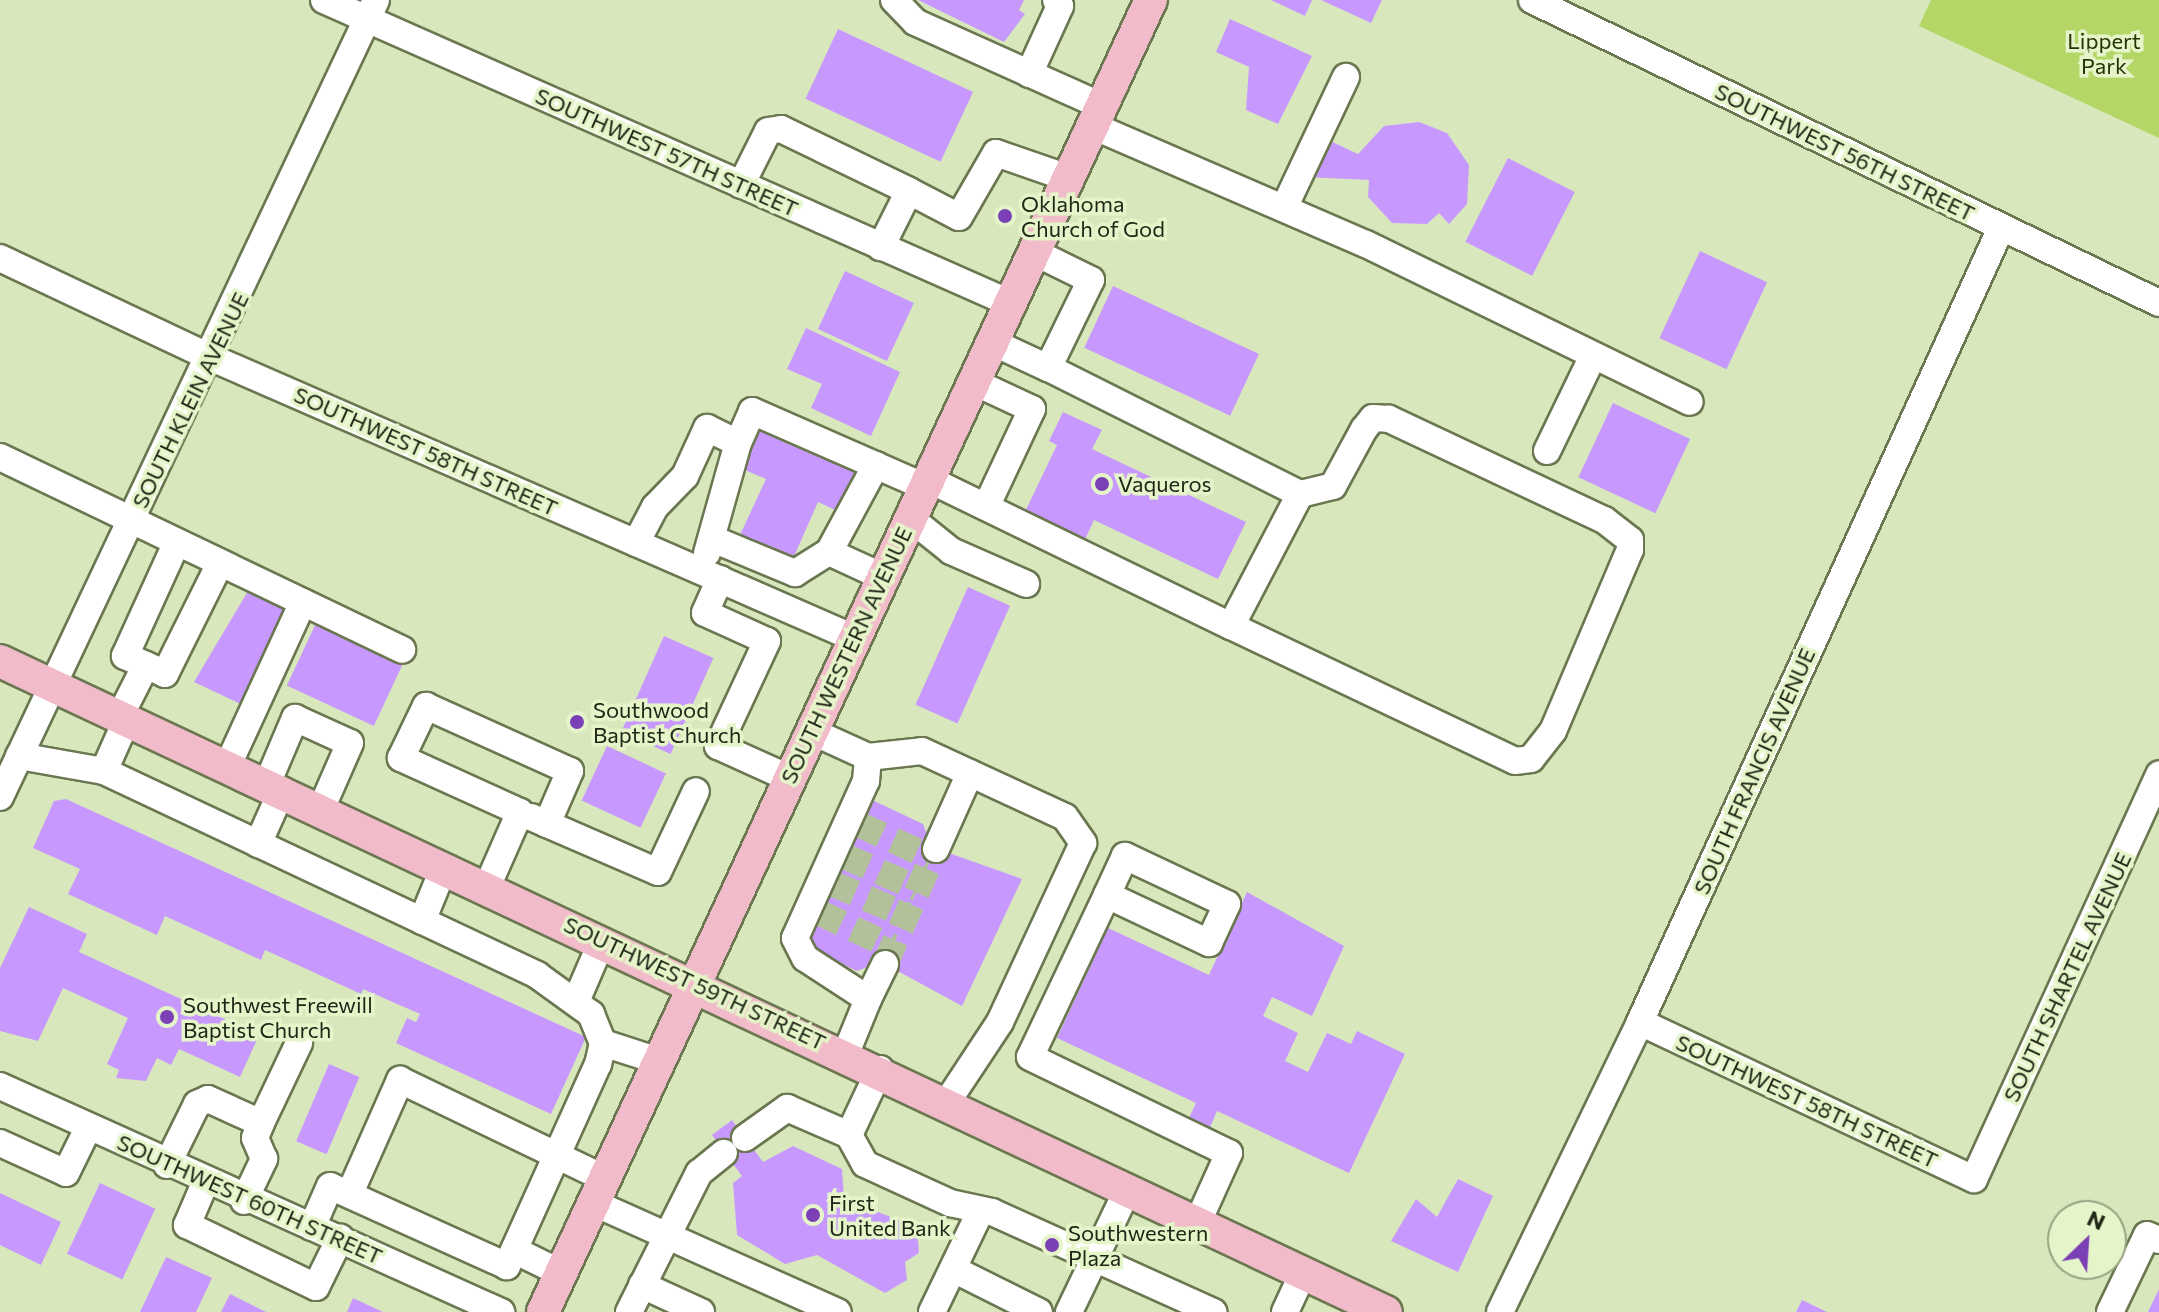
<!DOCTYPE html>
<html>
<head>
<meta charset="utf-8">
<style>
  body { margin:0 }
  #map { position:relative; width:2159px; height:1312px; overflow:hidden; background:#d8e8bc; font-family:Commissioner,sans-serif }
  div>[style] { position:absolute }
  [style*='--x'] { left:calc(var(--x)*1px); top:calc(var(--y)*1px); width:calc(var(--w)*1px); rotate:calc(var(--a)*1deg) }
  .green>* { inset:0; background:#b3d666 }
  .building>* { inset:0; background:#c799fe; transform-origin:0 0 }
  .minor-tunnel>* { height:26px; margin-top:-13px; transform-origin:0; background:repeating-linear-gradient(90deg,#b3c19b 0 26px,transparent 0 39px) }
  .roads { filter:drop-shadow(2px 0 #6a7750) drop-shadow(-2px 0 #6a7750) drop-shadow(0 2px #6a7750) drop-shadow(0 -2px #6a7750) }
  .minor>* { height:26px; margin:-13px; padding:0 13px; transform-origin:13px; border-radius:13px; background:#fff }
  .major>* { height:32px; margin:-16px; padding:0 16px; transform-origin:16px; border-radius:16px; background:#f1bbc9 }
  .dots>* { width:22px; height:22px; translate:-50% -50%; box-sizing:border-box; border:4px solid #e5f5c9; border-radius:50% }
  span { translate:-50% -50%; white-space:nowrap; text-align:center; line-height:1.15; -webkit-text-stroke:7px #e5f5c9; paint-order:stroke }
  .park-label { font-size:22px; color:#263202 }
  .street-label { font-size:22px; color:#212717 }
  .poi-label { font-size:22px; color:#212717 }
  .left { translate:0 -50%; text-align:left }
  .north { position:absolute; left:2047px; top:1200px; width:80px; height:80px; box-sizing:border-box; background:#e5f5c9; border:2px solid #97a382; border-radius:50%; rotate:25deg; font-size:22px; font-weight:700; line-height:32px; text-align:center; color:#212717 }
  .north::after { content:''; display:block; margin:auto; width:28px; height:36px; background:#7c40b6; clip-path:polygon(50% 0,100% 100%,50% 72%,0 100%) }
</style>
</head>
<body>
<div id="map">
  <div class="green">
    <div style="clip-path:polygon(1931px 0,2159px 0,2159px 138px,1919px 26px)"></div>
  </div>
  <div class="building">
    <div style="clip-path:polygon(918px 0,1024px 0,1019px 10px,1025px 14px,1004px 42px)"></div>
    <div style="clip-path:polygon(1271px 0,1312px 0,1305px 16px)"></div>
    <div style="clip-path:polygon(1321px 0,1382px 0,1371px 23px)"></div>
    <div style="clip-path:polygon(1230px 19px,1312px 56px,1278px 124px,1246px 110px,1249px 67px,1216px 52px)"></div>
    <div style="left:838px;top:29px;width:149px;height:77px;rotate:25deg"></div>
    <div style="clip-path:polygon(1419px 122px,1447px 133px,1469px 165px,1467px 204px,1449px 224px,1439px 213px,1427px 224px,1392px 223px,1368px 197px,1369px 180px,1306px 177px,1324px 138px,1358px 154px,1384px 126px)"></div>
    <div style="left:1508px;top:158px;width:75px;height:94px;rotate:27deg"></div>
    <div style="left:1700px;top:251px;width:74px;height:96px;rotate:25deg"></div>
    <div style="left:845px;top:271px;width:76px;height:64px;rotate:25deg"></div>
    <div style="left:1113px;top:286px;width:161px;height:68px;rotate:25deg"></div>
    <div style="clip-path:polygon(806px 328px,900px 372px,871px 436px,811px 408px,822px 384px,787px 369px)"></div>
    <div style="left:1613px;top:403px;width:85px;height:82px;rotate:25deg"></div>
    <div style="clip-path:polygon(1063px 412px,1102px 430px,1092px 449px,1246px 522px,1218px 579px,1094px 520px,1081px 548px,1021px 520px,1057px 445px,1049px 441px)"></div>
    <div style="clip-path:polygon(758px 422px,864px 471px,844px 514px,818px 502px,792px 561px,739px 537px,766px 479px,738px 467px)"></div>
    <div style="left:968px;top:587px;width:46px;height:129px;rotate:24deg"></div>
    <div style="clip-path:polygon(248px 591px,285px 608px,247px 707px,194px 682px)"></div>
    <div style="left:316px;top:623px;width:96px;height:69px;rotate:25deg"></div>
    <div style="left:664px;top:636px;width:54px;height:105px;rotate:24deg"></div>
    <div style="left:607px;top:746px;width:65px;height:60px;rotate:25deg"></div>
    <div style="clip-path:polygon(66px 799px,586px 1037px,551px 1114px,396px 1043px,407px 1018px,416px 1022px,420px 1014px,363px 989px,361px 994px,265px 950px,261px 960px,165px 916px,157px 935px,68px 894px,80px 869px,33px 848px,54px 801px)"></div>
    <div style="clip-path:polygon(870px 799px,923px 824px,932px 847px,1022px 879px,962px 1006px,881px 962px,857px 971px,802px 945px)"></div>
    <div style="clip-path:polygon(1247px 892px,1344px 946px,1312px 1016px,1272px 997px,1263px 1016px,1298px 1033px,1285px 1061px,1308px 1072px,1327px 1033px,1351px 1044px,1357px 1031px,1405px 1054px,1349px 1173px,1217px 1111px,1208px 1132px,1187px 1122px,1196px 1103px,1057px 1038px,1108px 928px,1209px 975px)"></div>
    <div style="clip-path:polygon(29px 907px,87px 934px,79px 952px,259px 1035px,240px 1077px,179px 1049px,171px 1065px,157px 1058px,146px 1081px,116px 1078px,119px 1070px,107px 1064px,128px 1018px,63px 988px,38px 1041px,0 1031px,0 968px)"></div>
    <div style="left:329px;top:1064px;width:33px;height:84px;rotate:23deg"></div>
    <div style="clip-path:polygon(732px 1120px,763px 1162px,793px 1146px,842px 1169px,844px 1199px,917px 1227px,919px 1253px,905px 1262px,907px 1280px,885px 1293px,817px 1255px,785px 1264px,737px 1235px,733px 1183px,742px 1176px,712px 1135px)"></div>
    <div style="clip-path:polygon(1458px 1179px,1493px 1196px,1458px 1272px,1391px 1241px,1416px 1199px,1437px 1217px)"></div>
    <div style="left:100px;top:1183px;width:61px;height:78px;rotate:25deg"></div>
    <div style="clip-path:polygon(0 1193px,61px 1222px,41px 1265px,0 1245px)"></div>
    <div style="clip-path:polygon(166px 1257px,212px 1278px,196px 1312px,140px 1312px)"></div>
    <div style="clip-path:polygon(2159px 1289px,2159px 1312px,2148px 1312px)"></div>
    <div style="clip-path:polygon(230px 1294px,266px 1312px,221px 1312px)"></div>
    <div style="clip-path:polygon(353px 1298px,383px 1312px,347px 1312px)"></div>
    <div style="clip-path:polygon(1802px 1300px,1827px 1312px,1796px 1312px)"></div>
  </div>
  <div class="minor-tunnel">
    <div style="--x:858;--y:824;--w:81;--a:24.7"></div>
    <div style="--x:844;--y:856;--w:81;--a:24"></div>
    <div style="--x:831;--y:883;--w:82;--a:23.1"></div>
    <div style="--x:818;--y:912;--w:82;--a:25.3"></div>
    <div style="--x:885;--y:964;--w:126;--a:-66.1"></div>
  </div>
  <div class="roads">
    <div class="minor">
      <div style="--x:324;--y:0;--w:750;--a:23.83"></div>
      <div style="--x:894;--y:0;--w:30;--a:46"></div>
      <div style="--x:915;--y:22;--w:205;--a:24.2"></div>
      <div style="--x:1532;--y:0;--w:696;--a:25.79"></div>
      <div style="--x:1029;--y:74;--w:75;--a:-65.5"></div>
      <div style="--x:1060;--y:6;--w:7;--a:-124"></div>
      <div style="--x:1093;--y:126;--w:297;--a:23.4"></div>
      <div style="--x:1366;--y:244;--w:360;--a:26"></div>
      <div style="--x:741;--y:185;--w:60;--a:-63.4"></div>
      <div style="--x:768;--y:131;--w:13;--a:-9"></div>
      <div style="--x:781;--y:129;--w:142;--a:25.8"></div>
      <div style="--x:909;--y:191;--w:63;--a:116.6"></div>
      <div style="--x:909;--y:191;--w:56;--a:27.5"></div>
      <div style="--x:959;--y:217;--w:74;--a:-60"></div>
      <div style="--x:996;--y:153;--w:76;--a:19.1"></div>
      <div style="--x:1284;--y:208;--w:145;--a:-64.7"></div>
      <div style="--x:0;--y:258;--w:234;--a:25.3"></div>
      <div style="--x:212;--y:358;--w:700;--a:23.56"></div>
      <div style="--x:992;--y:342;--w:62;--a:24.9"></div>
      <div style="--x:1048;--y:368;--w:98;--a:-64"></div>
      <div style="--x:1091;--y:280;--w:64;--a:-153.8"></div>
      <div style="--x:974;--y:382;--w:64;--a:25"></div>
      <div style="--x:1032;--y:409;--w:108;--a:115.1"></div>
      <div style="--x:1547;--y:451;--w:103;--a:-64.2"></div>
      <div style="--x:0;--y:457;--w:446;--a:25.6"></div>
      <div style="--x:928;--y:479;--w:337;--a:25.9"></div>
      <div style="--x:1231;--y:626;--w:149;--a:-62.4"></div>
      <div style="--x:1300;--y:494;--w:282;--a:-153.4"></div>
      <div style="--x:910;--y:518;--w:53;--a:38.8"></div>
      <div style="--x:951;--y:551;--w:82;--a:23.7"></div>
      <div style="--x:715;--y:540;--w:87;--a:22.4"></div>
      <div style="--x:795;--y:573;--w:40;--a:-32"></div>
      <div style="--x:829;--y:552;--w:99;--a:-61.6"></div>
      <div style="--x:636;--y:543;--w:41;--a:-62.2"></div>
      <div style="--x:655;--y:507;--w:43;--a:-45.9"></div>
      <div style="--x:685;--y:476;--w:53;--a:-65.4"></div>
      <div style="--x:707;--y:428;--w:34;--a:26"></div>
      <div style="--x:738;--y:443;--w:35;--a:-66"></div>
      <div style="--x:752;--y:411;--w:189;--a:23.7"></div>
      <div style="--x:829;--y:552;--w:60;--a:24.8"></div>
      <div style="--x:707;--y:553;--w:114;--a:-74.3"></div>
      <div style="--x:720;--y:579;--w:37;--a:114"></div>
      <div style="--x:705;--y:613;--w:68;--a:24.3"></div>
      <div style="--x:767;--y:641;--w:116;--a:115"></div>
      <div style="--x:718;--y:746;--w:78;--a:24.3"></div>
      <div style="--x:1231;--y:626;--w:314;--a:25.4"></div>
      <div style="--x:1515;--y:761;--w:16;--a:-7"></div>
      <div style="--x:1531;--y:759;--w:36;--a:-52"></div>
      <div style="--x:1553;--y:731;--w:197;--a:-67"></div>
      <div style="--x:1630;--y:550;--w:10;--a:-90"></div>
      <div style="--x:1630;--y:540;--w:33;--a:-142"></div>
      <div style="--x:1604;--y:520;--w:238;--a:-154.8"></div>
      <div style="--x:1389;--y:419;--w:16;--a:-176"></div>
      <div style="--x:1373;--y:418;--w:14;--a:129"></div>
      <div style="--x:1364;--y:429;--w:65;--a:118.5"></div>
      <div style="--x:1333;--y:486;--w:34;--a:166"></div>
      <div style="--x:146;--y:665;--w:21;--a:25"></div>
      <div style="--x:165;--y:674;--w:124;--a:-63.6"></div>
      <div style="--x:120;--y:716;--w:57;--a:-63"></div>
      <div style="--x:146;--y:665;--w:23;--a:-157"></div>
      <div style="--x:125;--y:656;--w:125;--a:-65.5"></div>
      <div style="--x:811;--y:731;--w:63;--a:24.5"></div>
      <div style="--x:868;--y:757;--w:54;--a:-6.3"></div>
      <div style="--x:922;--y:751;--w:157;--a:24.8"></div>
      <div style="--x:1065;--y:817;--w:32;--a:55"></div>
      <div style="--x:1083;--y:843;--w:197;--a:114.9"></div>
      <div style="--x:1000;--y:1022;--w:96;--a:123.5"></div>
      <div style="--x:19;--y:756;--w:86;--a:10"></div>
      <div style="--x:104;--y:771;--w:479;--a:25.2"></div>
      <div style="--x:537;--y:975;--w:67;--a:35.8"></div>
      <div style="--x:591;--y:1014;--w:31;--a:68"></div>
      <div style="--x:603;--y:1043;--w:22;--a:103"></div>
      <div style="--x:598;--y:1064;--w:222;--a:114.3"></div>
      <div style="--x:507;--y:1266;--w:194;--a:-155.7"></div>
      <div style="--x:330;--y:1186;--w:45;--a:113.7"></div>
      <div style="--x:228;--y:765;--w:179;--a:-65.3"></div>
      <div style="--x:104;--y:771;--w:57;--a:-66.1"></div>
      <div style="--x:267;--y:784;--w:72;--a:-67"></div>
      <div style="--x:295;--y:718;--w:60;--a:24.4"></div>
      <div style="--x:350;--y:743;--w:72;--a:113.7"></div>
      <div style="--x:0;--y:797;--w:881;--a:-64.74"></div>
      <div style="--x:531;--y:817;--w:138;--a:23.4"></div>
      <div style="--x:658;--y:872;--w:89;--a:-64.9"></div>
      <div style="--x:258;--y:844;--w:59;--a:-66"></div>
      <div style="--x:936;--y:849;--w:83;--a:-65.9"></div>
      <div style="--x:487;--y:887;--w:82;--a:-66.3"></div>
      <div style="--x:520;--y:812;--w:131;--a:-155.6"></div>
      <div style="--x:401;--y:758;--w:58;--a:-64.3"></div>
      <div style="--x:426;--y:706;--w:158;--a:24.3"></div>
      <div style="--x:570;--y:771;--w:58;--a:113.5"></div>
      <div style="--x:1107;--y:895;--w:113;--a:25.2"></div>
      <div style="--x:1209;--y:943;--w:43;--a:-65.2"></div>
      <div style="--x:1227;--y:904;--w:113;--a:-154.8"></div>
      <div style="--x:1125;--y:856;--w:43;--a:114.8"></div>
      <div style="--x:1107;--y:895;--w:179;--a:115.4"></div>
      <div style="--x:1030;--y:1057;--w:221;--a:25.8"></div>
      <div style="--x:1229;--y:1153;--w:78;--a:114.3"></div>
      <div style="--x:422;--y:921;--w:58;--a:-67.8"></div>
      <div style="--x:577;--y:999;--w:63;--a:-66.7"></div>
      <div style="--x:868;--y:999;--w:39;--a:-64"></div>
      <div style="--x:1640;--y:1022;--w:369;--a:25.2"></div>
      <div style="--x:1974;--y:1179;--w:445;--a:-65.4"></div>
      <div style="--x:603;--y:1043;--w:59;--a:17.8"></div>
      <div style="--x:846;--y:1053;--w:58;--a:-67.8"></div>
      <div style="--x:868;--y:999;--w:75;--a:-146.9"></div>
      <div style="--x:805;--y:958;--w:22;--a:-117"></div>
      <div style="--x:795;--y:938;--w:172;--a:-65.7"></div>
      <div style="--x:866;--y:781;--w:24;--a:-85"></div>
      <div style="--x:0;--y:1086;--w:550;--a:24.28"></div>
      <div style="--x:849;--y:1135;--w:73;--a:-64.8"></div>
      <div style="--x:745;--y:1138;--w:52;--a:-35.5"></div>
      <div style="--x:787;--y:1108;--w:68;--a:23.5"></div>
      <div style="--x:849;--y:1135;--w:33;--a:61"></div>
      <div style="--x:865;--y:1164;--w:94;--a:24.6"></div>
      <div style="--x:950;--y:1203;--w:43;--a:12.1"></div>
      <div style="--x:992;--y:1212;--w:243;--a:24.3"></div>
      <div style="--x:0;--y:1143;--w:72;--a:24.4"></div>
      <div style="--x:66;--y:1173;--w:50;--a:-63.9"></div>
      <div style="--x:167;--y:1165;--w:68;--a:-63.8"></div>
      <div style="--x:197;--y:1104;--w:12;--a:-24"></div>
      <div style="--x:208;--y:1099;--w:58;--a:24.4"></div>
      <div style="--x:261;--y:1123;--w:89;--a:-64.6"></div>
      <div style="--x:205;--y:1183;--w:46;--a:113.2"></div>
      <div style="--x:187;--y:1225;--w:143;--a:25.7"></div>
      <div style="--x:316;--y:1287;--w:55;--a:-63.9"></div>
      <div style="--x:350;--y:1193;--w:124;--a:-66.1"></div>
      <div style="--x:400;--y:1080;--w:226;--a:25.7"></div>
      <div style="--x:244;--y:1201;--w:47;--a:-64.5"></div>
      <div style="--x:264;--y:1159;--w:23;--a:-113"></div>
      <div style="--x:255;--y:1138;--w:16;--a:-68"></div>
      <div style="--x:594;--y:1203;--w:267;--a:24.1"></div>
      <div style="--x:514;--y:1250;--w:52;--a:26.1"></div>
      <div style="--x:953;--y:1269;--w:96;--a:26.6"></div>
      <div style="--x:642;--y:1285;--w:65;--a:24.6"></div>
      <div style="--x:629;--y:1312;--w:156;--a:-63.3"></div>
      <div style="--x:699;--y:1173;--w:32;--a:-39"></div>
      <div style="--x:932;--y:1312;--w:113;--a:-64.3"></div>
      <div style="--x:1069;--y:1312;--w:134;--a:-64.4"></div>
      <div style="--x:1285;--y:1312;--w:43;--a:-65.2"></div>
      <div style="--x:1500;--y:1312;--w:322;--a:-64.2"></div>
      <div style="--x:1640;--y:1022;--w:872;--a:-65.55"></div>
      <div style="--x:2110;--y:1312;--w:85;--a:-64.3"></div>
      <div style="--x:2147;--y:1235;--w:13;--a:23"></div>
    </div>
    <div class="major">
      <div style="--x:0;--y:661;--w:1531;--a:25.16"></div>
      <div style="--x:543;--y:1312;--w:1446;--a:-65.14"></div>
    </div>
  </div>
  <div class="dots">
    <div style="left:1005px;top:216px;background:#7c40b6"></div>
    <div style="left:1102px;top:484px;background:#7c40b6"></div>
    <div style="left:577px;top:722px;background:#7c40b6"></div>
    <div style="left:167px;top:1017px;background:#7c40b6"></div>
    <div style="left:813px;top:1215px;background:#7c40b6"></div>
    <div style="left:1052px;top:1245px;background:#7c40b6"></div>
  </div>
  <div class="park-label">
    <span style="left:2104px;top:53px">Lippert<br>Park</span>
  </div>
  <div class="street-label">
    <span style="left:667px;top:152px;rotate:24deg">SOUTHWEST 57TH STREET</span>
    <span style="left:1845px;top:152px;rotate:26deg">SOUTHWEST 56TH STREET</span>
    <span style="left:190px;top:400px;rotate:-64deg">SOUTH KLEIN AVENUE</span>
    <span style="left:426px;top:451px;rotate:24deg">SOUTHWEST 58TH STREET</span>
    <span style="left:846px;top:655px;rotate:-65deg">SOUTH WESTERN AVENUE</span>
    <span style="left:1754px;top:771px;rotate:-66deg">SOUTH FRANCIS AVENUE</span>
    <span style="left:2067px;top:977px;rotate:-65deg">SOUTH SHARTEL AVENUE</span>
    <span style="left:695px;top:983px;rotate:25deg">SOUTHWEST 59TH STREET</span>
    <span style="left:1807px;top:1101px;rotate:25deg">SOUTHWEST 58TH STREET</span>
    <span style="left:250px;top:1199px;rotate:24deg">SOUTHWEST 60TH STREET</span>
  </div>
  <div class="poi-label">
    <span class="left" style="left:1021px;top:216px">Oklahoma<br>Church of God</span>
    <span class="left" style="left:1118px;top:484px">Vaqueros</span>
    <span class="left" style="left:593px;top:722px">Southwood<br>Baptist Church</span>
    <span class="left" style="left:183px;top:1017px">Southwest Freewill<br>Baptist Church</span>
    <span class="left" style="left:829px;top:1215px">First<br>United Bank</span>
    <span class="left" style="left:1068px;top:1245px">Southwestern<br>Plaza</span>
  </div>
  <div class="north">N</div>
</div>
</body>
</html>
